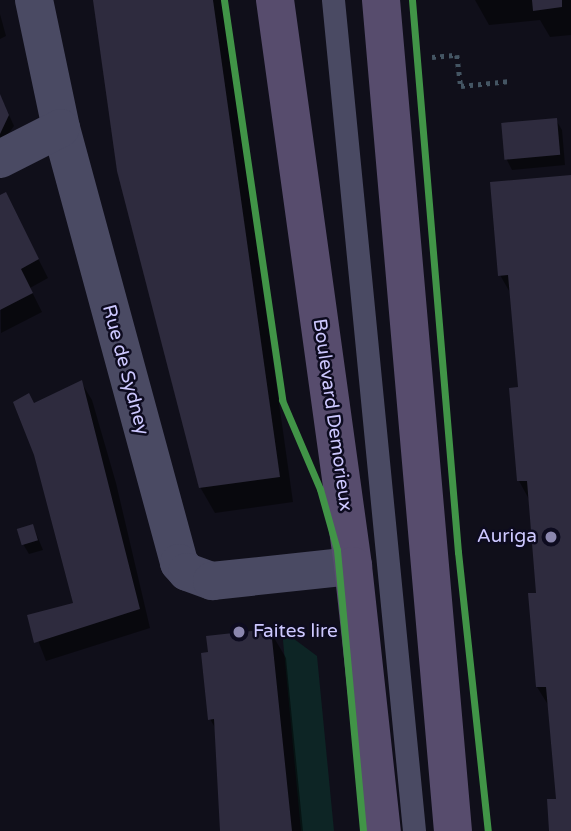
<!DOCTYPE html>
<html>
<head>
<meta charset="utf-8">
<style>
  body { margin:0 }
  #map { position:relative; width:571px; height:831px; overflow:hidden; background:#100f1a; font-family:"Varela Round",sans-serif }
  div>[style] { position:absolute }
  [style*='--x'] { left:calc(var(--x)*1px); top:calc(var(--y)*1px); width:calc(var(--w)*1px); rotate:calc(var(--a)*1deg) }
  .green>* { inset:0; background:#0d2525 }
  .shadow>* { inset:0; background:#0007 }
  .building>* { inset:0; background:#2e2b3e; transform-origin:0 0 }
  .path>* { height:4.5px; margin-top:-2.25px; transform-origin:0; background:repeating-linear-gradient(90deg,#445563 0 3.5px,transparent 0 8.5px) }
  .service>* { height:23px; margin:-11.5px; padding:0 11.5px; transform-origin:11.5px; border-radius:11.5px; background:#4a4a63 }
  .minor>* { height:38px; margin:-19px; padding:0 19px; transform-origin:19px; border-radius:19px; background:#4a4a63 }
  .primary>* { height:38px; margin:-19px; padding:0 19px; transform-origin:19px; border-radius:19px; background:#574c6d }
  .cycleway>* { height:7px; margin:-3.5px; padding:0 3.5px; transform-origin:3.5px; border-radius:3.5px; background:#419447 }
  .dots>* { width:19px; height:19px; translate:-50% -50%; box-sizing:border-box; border:4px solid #0d0b1f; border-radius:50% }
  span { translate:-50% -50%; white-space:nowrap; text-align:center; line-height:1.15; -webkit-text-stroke:5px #0d0b1f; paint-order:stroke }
  .street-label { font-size:19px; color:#cdc8ff }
  .poi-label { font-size:19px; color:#cdc8ff }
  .right { translate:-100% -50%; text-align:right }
  .left { translate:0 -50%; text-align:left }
</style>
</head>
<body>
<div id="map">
  <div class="green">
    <div style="clip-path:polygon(282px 630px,317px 656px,334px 831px,301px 831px)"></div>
  </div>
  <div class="shadow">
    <div style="clip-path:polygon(94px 0,222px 0,293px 502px,215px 513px,200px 487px)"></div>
    <div style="clip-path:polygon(475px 0,571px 0,571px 35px,550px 37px,540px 20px,489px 25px)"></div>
    <div style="clip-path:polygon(0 14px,6px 36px,0 39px)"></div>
    <div style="clip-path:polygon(0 95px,14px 126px,0 145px)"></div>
    <div style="clip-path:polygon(556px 120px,562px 130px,565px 165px,512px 170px,507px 160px,503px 126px)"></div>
    <div style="clip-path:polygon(571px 177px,571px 831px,551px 831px,558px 801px,550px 708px,537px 687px,538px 594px,530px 501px,519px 481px,519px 389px,512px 296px,500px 275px)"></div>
    <div style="clip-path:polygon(0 197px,15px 213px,48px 278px,30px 288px,42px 312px,1px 333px)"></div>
    <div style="clip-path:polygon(81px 382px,92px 400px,116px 483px,150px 628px,46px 661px,29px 617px,76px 604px,34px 405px)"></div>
    <div style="clip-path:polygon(33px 526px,43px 550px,29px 554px,23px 544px)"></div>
    <div style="clip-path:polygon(270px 631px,286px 658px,303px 831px,222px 831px,217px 731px,210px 719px)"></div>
  </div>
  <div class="building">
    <div style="clip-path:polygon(93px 0,213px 0,280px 477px,199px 488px,117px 171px)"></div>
    <div style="clip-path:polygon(532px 0,562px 0,562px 7px,533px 11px)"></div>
    <div style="clip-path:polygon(0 94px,9px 115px,0 134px)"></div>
    <div style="left:557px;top:118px;width:37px;height:56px;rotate:85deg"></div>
    <div style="clip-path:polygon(571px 175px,571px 831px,549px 831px,547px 799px,556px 799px,546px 687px,536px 687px,528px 593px,536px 593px,527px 481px,517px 481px,509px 388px,518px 387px,508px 275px,498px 276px,490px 182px)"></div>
    <div style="clip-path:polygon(6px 192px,39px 259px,21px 269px,33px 293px,0 310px,0 195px)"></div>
    <div style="clip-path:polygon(82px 380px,140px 609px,34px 643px,27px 615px,73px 603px,34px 455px,13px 402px,29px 393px,34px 403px)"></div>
    <div style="left:33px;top:524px;width:17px;height:17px;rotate:73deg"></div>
    <div style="clip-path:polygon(271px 629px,292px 831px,220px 831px,214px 719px,208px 720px,201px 653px,208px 652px,206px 636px)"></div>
  </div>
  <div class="path">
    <div style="--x:432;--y:57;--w:25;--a:-5"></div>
    <div style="--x:457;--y:55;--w:31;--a:83"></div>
    <div style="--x:461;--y:86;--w:50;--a:-5.7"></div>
  </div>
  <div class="service">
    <div style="--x:333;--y:0;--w:835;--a:84.43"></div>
  </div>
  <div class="minor">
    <div style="--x:34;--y:0;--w:131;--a:78.1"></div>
    <div style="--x:61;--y:128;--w:451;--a:74.8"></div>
    <div style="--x:179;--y:563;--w:12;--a:48"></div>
    <div style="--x:187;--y:572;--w:27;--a:20"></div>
    <div style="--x:212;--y:581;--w:142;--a:-6.1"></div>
    <div style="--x:0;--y:159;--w:68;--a:-26.9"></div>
  </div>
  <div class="primary">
    <div style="--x:275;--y:0;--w:571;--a:82.15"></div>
    <div style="--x:353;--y:566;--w:267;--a:83.8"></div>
    <div style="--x:381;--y:0;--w:834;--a:85.05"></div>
  </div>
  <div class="cycleway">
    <div style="--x:224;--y:0;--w:404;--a:81.7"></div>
    <div style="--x:282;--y:400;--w:97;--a:66.9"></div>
    <div style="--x:320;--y:489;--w:63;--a:74.4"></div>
    <div style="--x:337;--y:550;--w:282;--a:84.7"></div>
    <div style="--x:412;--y:0;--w:554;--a:85.24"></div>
    <div style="--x:458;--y:552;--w:281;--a:83.9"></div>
  </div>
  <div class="dots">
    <div style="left:551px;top:537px;background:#8b87af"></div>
    <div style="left:239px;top:632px;background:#8b87af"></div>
  </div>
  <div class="street-label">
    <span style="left:125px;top:370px;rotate:75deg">Rue de Sydney</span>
    <span style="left:332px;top:415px;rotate:82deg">Boulevard Demorieux</span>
  </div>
  <div class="poi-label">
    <span class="right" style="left:537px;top:537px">Auriga</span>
    <span class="left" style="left:253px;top:632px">Faites lire</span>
  </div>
</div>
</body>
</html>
